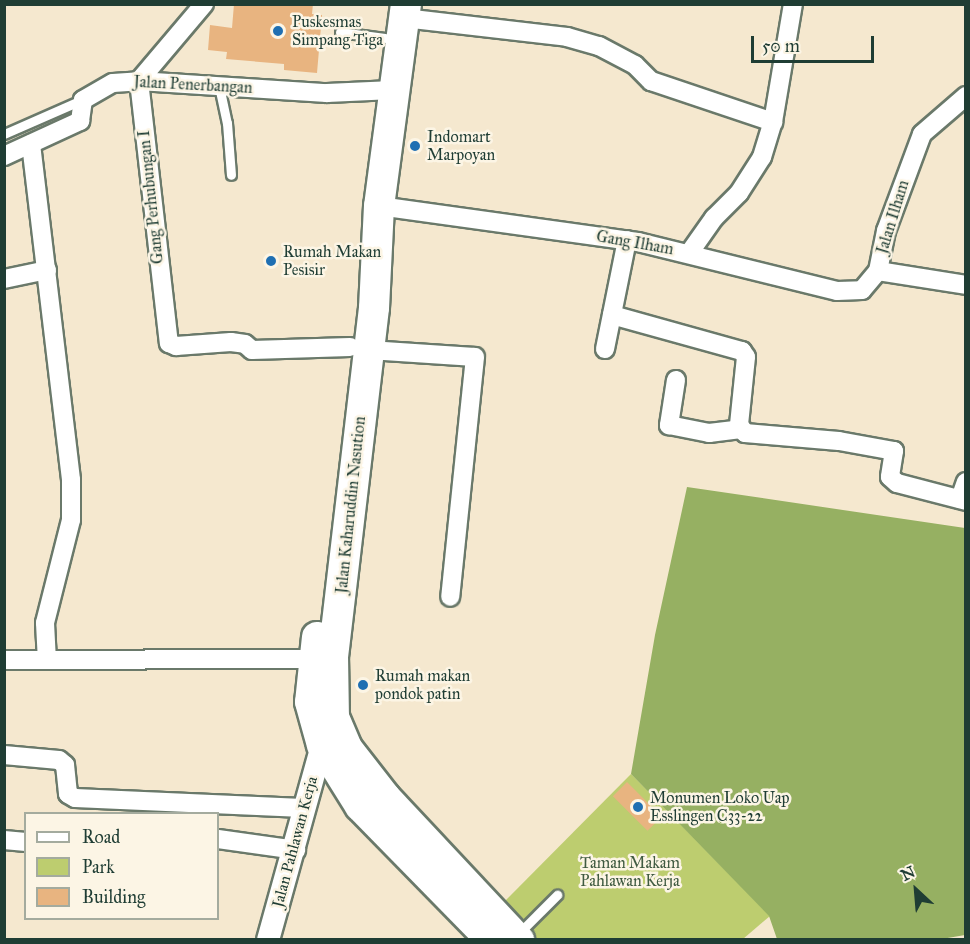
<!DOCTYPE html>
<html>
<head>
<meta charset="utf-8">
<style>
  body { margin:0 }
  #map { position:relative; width:970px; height:944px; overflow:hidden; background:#f5e8cf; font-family:"IM FELL Great Primer",serif }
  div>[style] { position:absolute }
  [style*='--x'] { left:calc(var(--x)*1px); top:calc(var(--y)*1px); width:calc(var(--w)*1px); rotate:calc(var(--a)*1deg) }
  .green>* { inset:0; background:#bdcd6f }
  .forest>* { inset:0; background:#96b062 }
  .building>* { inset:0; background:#e8b480; transform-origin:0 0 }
  .roads { filter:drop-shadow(2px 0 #6a796a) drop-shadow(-2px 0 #6a796a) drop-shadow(0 2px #6a796a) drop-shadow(0 -2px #6a796a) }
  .service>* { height:9px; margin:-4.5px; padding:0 4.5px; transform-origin:4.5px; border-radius:4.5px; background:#fff }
  .minor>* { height:18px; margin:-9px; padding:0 9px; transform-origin:9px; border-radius:9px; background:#fff }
  .tertiary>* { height:22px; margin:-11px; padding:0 11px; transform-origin:11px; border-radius:11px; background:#fff }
  .trunk>* { height:30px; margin:-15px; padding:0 15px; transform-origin:15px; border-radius:15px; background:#fff }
  .dots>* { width:16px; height:16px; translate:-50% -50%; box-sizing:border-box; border:3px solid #fcf5e5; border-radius:50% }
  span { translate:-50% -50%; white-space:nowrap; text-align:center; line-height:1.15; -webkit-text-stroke:5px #fcf5e5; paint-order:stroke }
  .poi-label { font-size:16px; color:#1f3d34 }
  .left { translate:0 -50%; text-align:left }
  .street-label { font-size:16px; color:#1f3d34 }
  .park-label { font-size:16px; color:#3f5a40 }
  .frame { position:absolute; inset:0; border:6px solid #1f3d34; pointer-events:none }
  .legend { position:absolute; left:24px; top:812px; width:195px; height:108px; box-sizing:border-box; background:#fcf5e5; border:2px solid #a4ab9e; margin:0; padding:8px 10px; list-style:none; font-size:18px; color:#1f3d34 }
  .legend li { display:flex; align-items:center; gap:12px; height:30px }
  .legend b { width:30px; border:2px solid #a4ab9e }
  .north { position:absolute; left:886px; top:860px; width:60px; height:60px; -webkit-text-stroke:4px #fcf5e5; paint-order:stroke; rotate:334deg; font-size:16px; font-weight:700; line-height:24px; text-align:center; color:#1f3d34 }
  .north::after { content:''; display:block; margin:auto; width:21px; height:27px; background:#1f3d34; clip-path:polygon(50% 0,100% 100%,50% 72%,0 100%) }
  .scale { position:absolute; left:751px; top:36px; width:123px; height:27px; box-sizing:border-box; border:3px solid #1f3d34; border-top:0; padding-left:8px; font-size:18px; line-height:21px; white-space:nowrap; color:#1f3d34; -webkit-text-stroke:4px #fcf5e5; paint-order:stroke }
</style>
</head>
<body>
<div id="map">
  <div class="green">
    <div style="clip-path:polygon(631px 774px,770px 916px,743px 939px,531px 940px,500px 906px)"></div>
  </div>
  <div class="forest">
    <div style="clip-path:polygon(687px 487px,965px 528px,965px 935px,936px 940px,777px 939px,769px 916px,631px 774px,655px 635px)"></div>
  </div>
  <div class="building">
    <div style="clip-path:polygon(234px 4px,313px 4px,312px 14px,322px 15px,317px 73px,284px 70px,284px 64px,226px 59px,227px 52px,208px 50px,210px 25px,232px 28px)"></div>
    <div style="left:627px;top:782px;width:49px;height:20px;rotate:45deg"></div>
  </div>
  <div class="roads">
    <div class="service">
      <div style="--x:340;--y:32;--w:45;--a:7.6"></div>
      <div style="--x:219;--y:86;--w:38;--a:78"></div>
      <div style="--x:227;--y:123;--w:52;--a:85.6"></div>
      <div style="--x:4;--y:134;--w:85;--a:-23.6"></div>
      <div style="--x:517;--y:935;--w:57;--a:-45"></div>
    </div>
    <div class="minor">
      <div style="--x:204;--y:4;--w:101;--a:130.2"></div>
      <div style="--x:139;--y:81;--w:264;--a:83.5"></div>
      <div style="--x:169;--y:343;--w:8;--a:23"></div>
      <div style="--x:176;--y:346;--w:55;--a:-4.2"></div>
      <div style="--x:231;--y:342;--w:14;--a:8"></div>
      <div style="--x:245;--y:344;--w:9;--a:41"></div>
      <div style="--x:252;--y:350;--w:98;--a:-1.8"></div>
      <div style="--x:404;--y:18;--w:164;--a:6.6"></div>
      <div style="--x:567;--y:37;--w:33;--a:16"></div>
      <div style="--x:599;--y:46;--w:41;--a:27.8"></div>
      <div style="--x:635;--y:65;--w:23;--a:45"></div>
      <div style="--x:651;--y:81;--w:129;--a:18.6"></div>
      <div style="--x:31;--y:144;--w:338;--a:83.2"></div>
      <div style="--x:71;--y:480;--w:40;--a:90"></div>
      <div style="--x:71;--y:520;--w:106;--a:104.2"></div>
      <div style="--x:45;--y:623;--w:37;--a:87"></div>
      <div style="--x:4;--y:156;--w:84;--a:-24.7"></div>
      <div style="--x:80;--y:121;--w:21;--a:-82"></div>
      <div style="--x:83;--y:100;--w:34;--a:-30"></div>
      <div style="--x:113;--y:83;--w:26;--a:-4"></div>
      <div style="--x:139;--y:81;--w:188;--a:3.7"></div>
      <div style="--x:327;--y:93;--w:66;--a:-2.6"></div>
      <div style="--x:379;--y:206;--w:261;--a:7.9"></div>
      <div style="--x:638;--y:242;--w:205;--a:13.8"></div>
      <div style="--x:837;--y:291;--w:25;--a:-2"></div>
      <div style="--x:862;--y:290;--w:25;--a:-50"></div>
      <div style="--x:878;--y:271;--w:41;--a:-78.7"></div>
      <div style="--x:886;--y:231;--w:103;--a:-69.6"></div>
      <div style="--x:922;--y:134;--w:58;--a:-40.8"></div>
      <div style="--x:690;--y:252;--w:42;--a:-54.8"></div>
      <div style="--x:714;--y:218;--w:35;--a:-45"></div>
      <div style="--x:739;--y:193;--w:43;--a:-57.4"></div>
      <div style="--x:762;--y:157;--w:37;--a:-73"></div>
      <div style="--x:773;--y:122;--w:120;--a:-80.4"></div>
      <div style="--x:878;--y:271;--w:89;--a:9"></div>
      <div style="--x:4;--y:279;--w:44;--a:-11.8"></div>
      <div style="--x:612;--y:315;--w:135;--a:15.5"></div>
      <div style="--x:742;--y:351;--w:7;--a:56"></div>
      <div style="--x:746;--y:357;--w:68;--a:95.9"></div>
      <div style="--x:739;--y:425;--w:10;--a:53"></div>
      <div style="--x:745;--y:433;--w:94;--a:4.9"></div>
      <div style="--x:839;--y:441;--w:56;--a:10.3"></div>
      <div style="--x:894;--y:451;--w:26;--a:99"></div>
      <div style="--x:890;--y:477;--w:9;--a:41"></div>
      <div style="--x:897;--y:483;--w:71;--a:14.6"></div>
      <div style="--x:605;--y:349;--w:111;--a:-78.6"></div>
      <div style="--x:369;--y:350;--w:106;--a:3.8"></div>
      <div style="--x:475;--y:357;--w:241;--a:95.9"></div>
      <div style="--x:676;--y:380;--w:46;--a:98.8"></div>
      <div style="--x:669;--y:425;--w:41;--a:11.3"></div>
      <div style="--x:709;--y:433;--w:32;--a:-7"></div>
      <div style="--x:960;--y:499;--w:18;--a:-71"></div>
      <div style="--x:4;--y:660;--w:311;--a:-0.2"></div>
      <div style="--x:4;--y:755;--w:55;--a:5.2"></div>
      <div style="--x:59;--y:760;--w:8;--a:40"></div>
      <div style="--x:65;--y:765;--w:29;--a:84"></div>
      <div style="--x:68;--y:794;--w:8;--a:30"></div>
      <div style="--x:75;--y:798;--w:228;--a:2.5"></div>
      <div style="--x:218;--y:839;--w:79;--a:8"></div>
      <div style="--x:4;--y:840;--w:22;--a:5"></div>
    </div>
    <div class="tertiary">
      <div style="--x:268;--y:940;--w:202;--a:-74.5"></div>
      <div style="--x:322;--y:745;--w:9;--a:-32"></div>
    </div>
    <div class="trunk">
      <div style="--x:406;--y:4;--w:204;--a:97.6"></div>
      <div style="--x:379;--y:206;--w:102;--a:92.8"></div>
      <div style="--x:374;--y:308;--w:350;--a:96.7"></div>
      <div style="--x:333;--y:656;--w:61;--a:89.1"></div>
      <div style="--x:334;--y:717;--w:34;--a:67"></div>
      <div style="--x:347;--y:748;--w:63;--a:52"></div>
      <div style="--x:386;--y:798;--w:195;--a:46.9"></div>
      <div style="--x:317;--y:637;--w:65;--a:96.1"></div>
      <div style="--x:310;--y:702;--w:45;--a:74.4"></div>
      <div style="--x:322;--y:745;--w:72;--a:58.1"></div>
      <div style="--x:360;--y:806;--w:187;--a:45.6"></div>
    </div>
  </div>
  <div class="dots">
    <div style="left:278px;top:31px;background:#1f6fb2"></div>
    <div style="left:415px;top:146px;background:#1f6fb2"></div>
    <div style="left:271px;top:261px;background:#1f6fb2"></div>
    <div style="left:363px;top:685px;background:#1f6fb2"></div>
    <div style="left:638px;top:807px;background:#1f6fb2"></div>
  </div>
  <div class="poi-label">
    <span class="left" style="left:292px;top:31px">Puskesmas<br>Simpang Tiga</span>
    <span class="left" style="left:427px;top:146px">Indomart<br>Marpoyan</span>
    <span class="left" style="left:283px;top:261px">Rumah Makan<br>Pesisir</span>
    <span class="left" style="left:375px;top:685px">Rumah makan<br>pondok patin</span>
    <span class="left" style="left:650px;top:807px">Monumen Loko Uap<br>Esslingen C33-22</span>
  </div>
  <div class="street-label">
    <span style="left:193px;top:85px;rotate:3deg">Jalan Penerbangan</span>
    <span style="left:151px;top:197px;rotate:-96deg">Gang Perhubungan I</span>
    <span style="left:893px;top:217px;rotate:-73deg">Jalan Ilham</span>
    <span style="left:635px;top:243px;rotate:10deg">Gang Ilham</span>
    <span style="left:351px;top:505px;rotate:-84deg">Jalan Kaharuddin Nasution</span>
    <span style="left:295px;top:842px;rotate:-75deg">Jalan Pahlawan Kerja</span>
  </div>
  <div class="park-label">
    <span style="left:630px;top:872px">Taman Makam<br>Pahlawan Kerja</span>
  </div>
  <div class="frame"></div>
  <ul class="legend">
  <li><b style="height:8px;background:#fff"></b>Road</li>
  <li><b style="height:16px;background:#bdcd6f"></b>Park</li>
  <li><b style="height:16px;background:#e8b480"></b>Building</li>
  </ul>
  <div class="north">N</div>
  <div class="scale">50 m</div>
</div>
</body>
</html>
